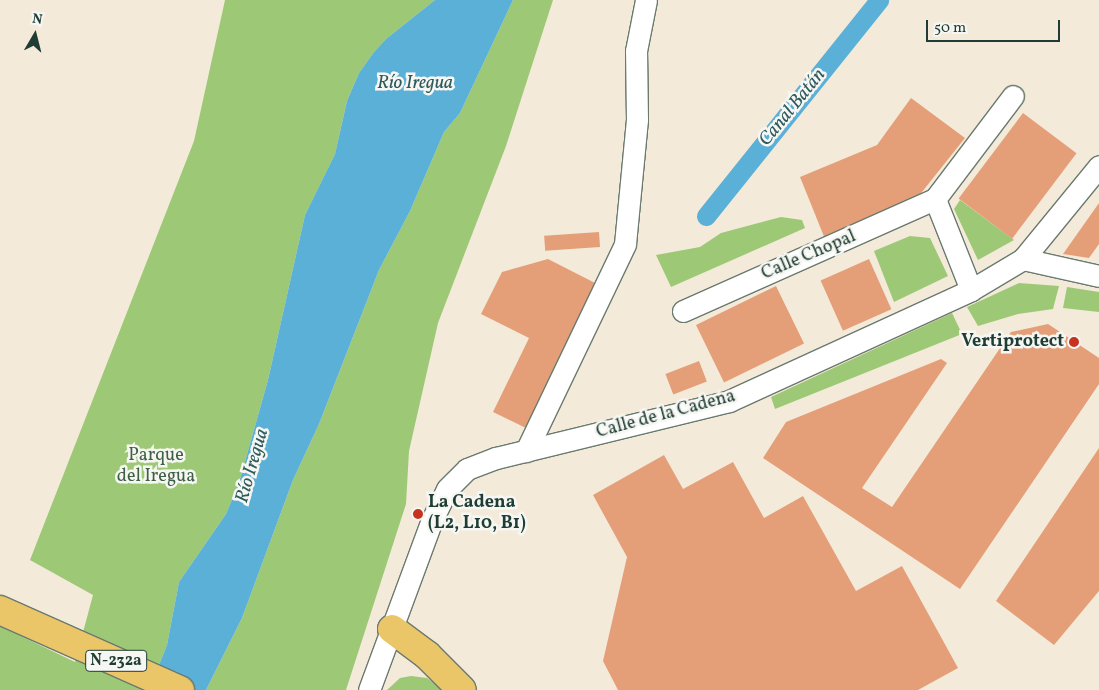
<!DOCTYPE html>
<html>
<head>
<meta charset="utf-8">
<style>
  body { margin:0 }
  #map { position:relative; width:1099px; height:690px; overflow:hidden; background:#f4eada; font-family:Vollkorn,serif }
  div>[style] { position:absolute }
  [style*='--x'] { left:calc(var(--x)*1px); top:calc(var(--y)*1px); width:calc(var(--w)*1px); rotate:calc(var(--a)*1deg) }
  .green>* { inset:0; background:#9dc875 }
  .water>* { inset:0; background:#5bb0d7 }
  .canal>* { height:19px; margin:-9.5px; padding:0 9.5px; transform-origin:9.5px; border-radius:9.5px; background:#5bb0d7 }
  .building>* { inset:0; background:#e59f78; transform-origin:0 0 }
  .roads { filter:drop-shadow(1px 0 #6a7a6e) drop-shadow(-1px 0 #6a7a6e) drop-shadow(0 1px #6a7a6e) drop-shadow(0 -1px #6a7a6e) }
  .minor>* { height:21px; margin:-10.5px; padding:0 10.5px; transform-origin:10.5px; border-radius:10.5px; background:#fff }
  .primary>* { height:28px; margin:-14px; padding:0 14px; transform-origin:14px; border-radius:14px; background:#ebc669 }
  .dots>* { width:14px; height:14px; translate:-50% -50%; box-sizing:border-box; border:2px solid #f6f6f2; border-radius:50% }
  span { translate:-50% -50%; white-space:nowrap; text-align:center; line-height:1.15; -webkit-text-stroke:5px #f6f6f2; paint-order:stroke }
  .shield-label span { padding:1px 4px; background:#f6f6f2; border:1px solid; border-radius:4px; -webkit-text-stroke-width:0 }
  .shield-label { font-size:16px; color:#1f3d34; font-weight:700 }
  .street-label { font-size:18px; color:#1f3d34 }
  .poi-label { font-size:18px; color:#1f3d34; font-weight:700 }
  .right { translate:-100% -50%; text-align:right }
  .left { translate:0 -50%; text-align:left }
  .park-label { font-size:18px; color:#3e6044 }
  .water-label { font-size:19px; color:#2e5a5d; font-style:italic }
  .north { position:absolute; left:10px; top:10px; width:50px; height:50px; -webkit-text-stroke:4px #f6f6f2; paint-order:stroke; rotate:8deg; font-size:14px; font-weight:700; line-height:20px; text-align:center; color:#1f3d34 }
  .north::after { content:''; display:block; margin:auto; width:18px; height:22px; background:#1f3d34; clip-path:polygon(50% 0,100% 100%,50% 72%,0 100%) }
  .scale { position:absolute; left:926px; top:20px; width:134px; height:22px; box-sizing:border-box; border:2px solid #1f3d34; border-top:0; padding-left:6px; font-size:15px; line-height:18px; white-space:nowrap; color:#1f3d34; -webkit-text-stroke:4px #f6f6f2; paint-order:stroke }
</style>
</head>
<body>
<div id="map">
  <div class="green">
    <div style="clip-path:polygon(225px 0,435px 0,386px 39px,374px 52px,359px 73px,347px 101px,335px 154px,305px 215px,268px 380px,239px 483px,226px 514px,179px 582px,167px 645px,149px 690px,0 690px,0 626px,75px 662px,93px 595px,30px 560px,194px 141px)"></div>
    <div style="clip-path:polygon(513px 0,553px 0,506px 146px,438px 323px,409px 451px,406px 504px,346px 690px,206px 690px,242px 618px,293px 480px,319px 424px,379px 270px,410px 211px,444px 132px,460px 113px)"></div>
    <div style="clip-path:polygon(960px 200px,1014px 240px,978px 260px,954px 209px)"></div>
    <div style="clip-path:polygon(781px 217px,802px 220px,805px 228px,671px 287px,656px 255px,700px 247px,721px 233px)"></div>
    <div style="clip-path:polygon(910px 236px,930px 238px,948px 276px,894px 302px,874px 251px)"></div>
    <div style="clip-path:polygon(1019px 283px,1059px 286px,1053px 309px,1018px 314px,978px 326px,967px 307px)"></div>
    <div style="clip-path:polygon(1067px 287px,1099px 292px,1099px 312px,1063px 308px)"></div>
    <div style="clip-path:polygon(952px 313px,962px 334px,775px 409px,771px 397px)"></div>
    <div style="clip-path:polygon(411px 676px,427px 678px,443px 690px,387px 690px,400px 678px)"></div>
  </div>
  <div class="water">
    <div style="clip-path:polygon(435px 0,513px 0,460px 113px,444px 132px,410px 211px,379px 270px,319px 424px,293px 480px,242px 618px,206px 690px,149px 690px,167px 645px,179px 582px,226px 514px,239px 483px,268px 380px,305px 215px,335px 154px,347px 101px,359px 73px,374px 52px,386px 39px)"></div>
  </div>
  <div class="canal">
    <div style="--x:706;--y:216;--w:277;--a:-51.3"></div>
  </div>
  <div class="building">
    <div style="clip-path:polygon(911px 98px,965px 138px,918px 197px,825px 239px,800px 177px,877px 145px)"></div>
    <div style="left:1023px;top:113px;width:67px;height:107px;rotate:37deg"></div>
    <div style="clip-path:polygon(1099px 203px,1099px 244px,1089px 258px,1063px 254px)"></div>
    <div style="left:599px;top:232px;width:15px;height:55px;rotate:86deg"></div>
    <div style="clip-path:polygon(548px 259px,601px 286px,530px 430px,493px 412px,529px 338px,481px 314px,502px 272px)"></div>
    <div style="left:869px;top:259px;width:55px;height:53px;rotate:66deg"></div>
    <div style="left:776px;top:286px;width:64px;height:89px;rotate:64deg"></div>
    <div style="clip-path:polygon(1048px 324px,1099px 358px,1099px 384px,960px 589px,763px 458px,786px 422px,941px 359px,947px 363px,862px 488px,892px 507px,1011px 332px)"></div>
    <div style="left:699px;top:361px;width:22px;height:36px;rotate:69deg"></div>
    <div style="clip-path:polygon(1099px 448px,1099px 591px,1054px 645px,996px 601px)"></div>
    <div style="clip-path:polygon(664px 455px,683px 489px,733px 462px,764px 518px,803px 496px,856px 591px,902px 566px,958px 668px,918px 690px,618px 690px,603px 661px,627px 557px,593px 495px)"></div>
  </div>
  <div class="roads">
    <div class="minor">
      <div style="--x:935;--y:199;--w:98;--a:68.4"></div>
      <div style="--x:1023;--y:259;--w:78;--a:12.6"></div>
      <div style="--x:683;--y:311;--w:276;--a:-24"></div>
      <div style="--x:935;--y:199;--w:129;--a:-52.9"></div>
      <div style="--x:526;--y:451;--w:229;--a:-64.4"></div>
      <div style="--x:625;--y:244;--w:125;--a:-84.5"></div>
      <div style="--x:637;--y:120;--w:69;--a:-90.8"></div>
      <div style="--x:636;--y:51;--w:52;--a:-78.9"></div>
      <div style="--x:369;--y:690;--w:181;--a:-69.7"></div>
      <div style="--x:432;--y:520;--w:34;--a:-64"></div>
      <div style="--x:447;--y:489;--w:28;--a:-45"></div>
      <div style="--x:467;--y:469;--w:31;--a:-21"></div>
      <div style="--x:496;--y:458;--w:240;--a:-13.7"></div>
      <div style="--x:729;--y:401;--w:266;--a:-24.6"></div>
      <div style="--x:971;--y:290;--w:61;--a:-30.8"></div>
      <div style="--x:1023;--y:259;--w:120;--a:-50.7"></div>
    </div>
    <div class="primary">
      <div style="--x:0;--y:610;--w:197;--a:24"></div>
      <div style="--x:392;--y:629;--w:44;--a:36.6"></div>
      <div style="--x:427;--y:655;--w:49;--a:45"></div>
    </div>
  </div>
  <div class="dots">
    <div style="left:1074px;top:342px;background:#c8321e"></div>
    <div style="left:418px;top:514px;background:#c8321e"></div>
  </div>
  <div class="shield-label">
    <span style="left:116px;top:661px">N-232a</span>
  </div>
  <div class="street-label">
    <span style="left:809px;top:256px;rotate:-23deg">Calle Chopal</span>
    <span style="left:666px;top:415px;rotate:-15deg">Calle de la Cadena</span>
  </div>
  <div class="poi-label">
    <span class="right" style="left:1064px;top:342px">Vertiprotect</span>
    <span class="left" style="left:428px;top:514px">La Cadena<br>(L2, L10, B1)</span>
  </div>
  <div class="park-label">
    <span style="left:156px;top:467px">Parque<br>del Iregua</span>
  </div>
  <div class="water-label">
    <span style="left:415px;top:84px">Río Iregua</span>
    <span style="left:793px;top:108px;rotate:-51deg">Canal Batán</span>
    <span style="left:253px;top:466px;rotate:-74deg">Río Iregua</span>
  </div>
  <div class="north">N</div>
  <div class="scale">50 m</div>
</div>
</body>
</html>
